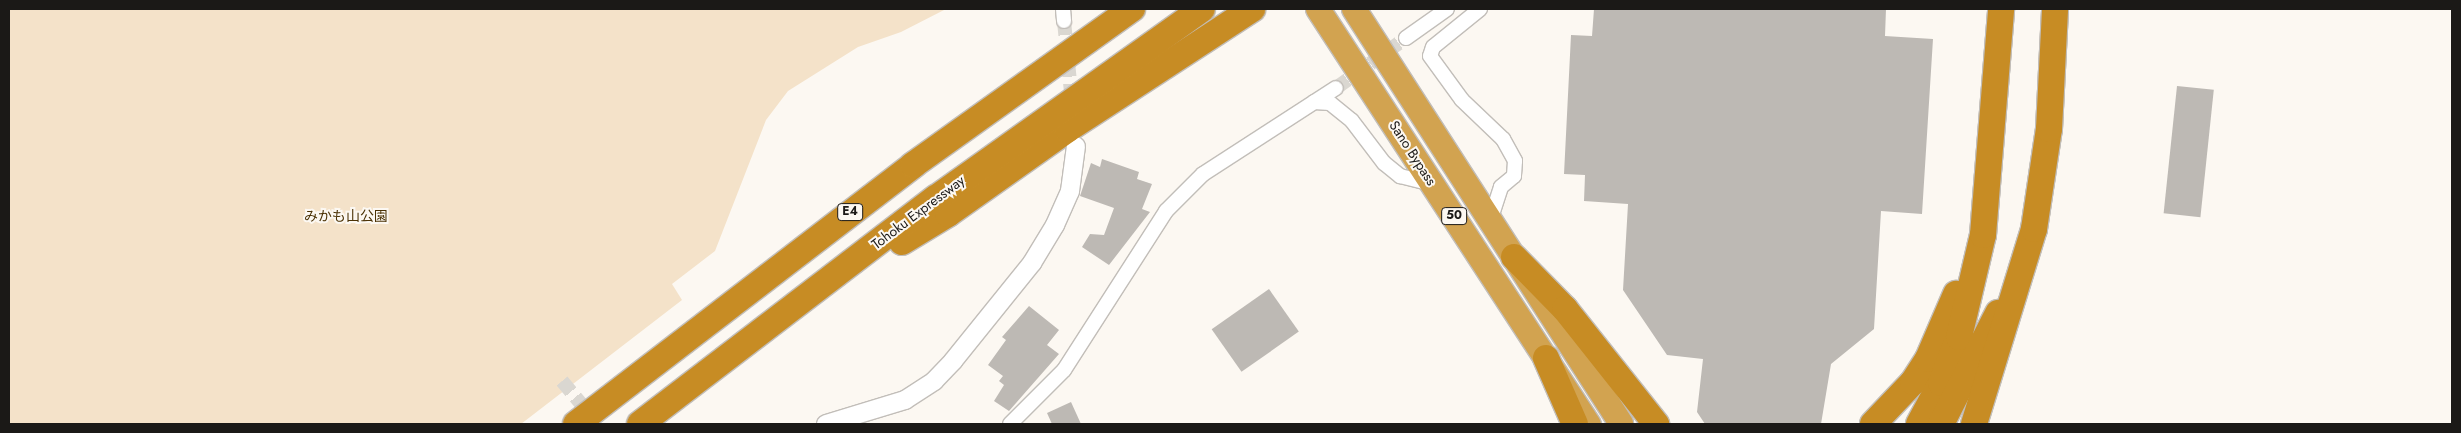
<!DOCTYPE html>
<html>
<head>
<meta charset="utf-8">
<style>
  body { margin:0 }
  #map { position:relative; width:2461px; height:433px; overflow:hidden; background:#fcf8f2; font-family:Jost,"Noto Sans JP",sans-serif }
  div>[style] { position:absolute }
  [style*='--x'] { left:calc(var(--x)*1px); top:calc(var(--y)*1px); width:calc(var(--w)*1px); rotate:calc(var(--a)*1deg) }
  .green>* { inset:0; background:#f4e2c9 }
  .building>* { inset:0; background:#bdb9b4; transform-origin:0 0 }
  .minor-tunnel>* { height:14px; margin-top:-7px; transform-origin:0; background:repeating-linear-gradient(90deg,#dad7d1 0 14px,transparent 0 21px) }
  .roads { filter:drop-shadow(1px 0 #c2beb9) drop-shadow(-1px 0 #c2beb9) drop-shadow(0 1px #c2beb9) drop-shadow(0 -1px #c2beb9) }
  .minor>* { height:14px; margin:-7px; padding:0 7px; transform-origin:7px; border-radius:7px; background:#fff }
  .tertiary>* { height:18px; margin:-9px; padding:0 9px; transform-origin:9px; border-radius:9px; background:#fff }
  .trunk>* { height:24px; margin:-12px; padding:0 12px; transform-origin:12px; border-radius:12px; background:#d2a350 }
  .motorway>* { height:26px; margin:-13px; padding:0 13px; transform-origin:13px; border-radius:13px; background:#c78c24 }
  span { translate:-50% -50%; white-space:nowrap; text-align:center; line-height:1.15; -webkit-text-stroke:4px #fcf8f2; paint-order:stroke }
  .shield-label span { padding:1px 4px; background:#fcf8f2; border:1px solid; border-radius:4px; -webkit-text-stroke-width:0 }
  .shield-label { font-size:12px; color:#1b1917; font-weight:700 }
  .street-label { font-size:14px; color:#1b1917 }
  .park-label { font-size:14px; color:#4b3205 }
  .frame { position:absolute; inset:0; border:10px solid #1b1917; pointer-events:none }
</style>
</head>
<body>
<div id="map">
  <div class="green">
    <div style="clip-path:polygon(9px 9px,946px 9px,901px 32px,858px 47px,788px 91px,766px 120px,715px 251px,672px 284px,682px 300px,521px 424px,9px 424px)"></div>
  </div>
  <div class="building">
    <div style="clip-path:polygon(1594px 9px,1886px 9px,1885px 36px,1933px 39px,1922px 214px,1881px 211px,1874px 329px,1831px 364px,1821px 424px,1705px 424px,1697px 412px,1703px 359px,1667px 355px,1623px 290px,1628px 204px,1584px 201px,1585px 175px,1564px 174px,1571px 35px,1592px 36px)"></div>
    <div style="left:2177px;top:86px;width:37px;height:128px;rotate:6deg"></div>
    <div style="clip-path:polygon(1102px 159px,1139px 172px,1137px 179px,1152px 184px,1142px 209px,1150px 212px,1109px 265px,1082px 247px,1090px 234px,1104px 235px,1114px 208px,1080px 196px,1091px 163px,1100px 167px)"></div>
    <div style="left:1269px;top:289px;width:52px;height:70px;rotate:55deg"></div>
    <div style="clip-path:polygon(1029px 306px,1059px 330px,1047px 345px,1059px 354px,1009px 411px,994px 401px,1004px 385px,999px 381px,1003px 376px,988px 365px,1006px 340px,1002px 337px)"></div>
    <div style="clip-path:polygon(1071px 402px,1081px 424px,1052px 424px,1047px 413px)"></div>
  </div>
  <div class="minor-tunnel">
    <div style="--x:1064;--y:21;--w:82;--a:84.4"></div>
    <div style="--x:1336;--y:88;--w:86;--a:-35.5"></div>
    <div style="--x:562;--y:381;--w:56;--a:50.1"></div>
  </div>
  <div class="roads">
    <div class="minor">
      <div style="--x:1063;--y:9;--w:12;--a:85"></div>
      <div style="--x:1480;--y:9;--w:60;--a:141"></div>
      <div style="--x:1433;--y:47;--w:9;--a:108"></div>
      <div style="--x:1430;--y:56;--w:54;--a:54"></div>
      <div style="--x:1462;--y:100;--w:57;--a:43.6"></div>
      <div style="--x:1503;--y:139;--w:25;--a:61"></div>
      <div style="--x:1515;--y:161;--w:15;--a:94"></div>
      <div style="--x:1514;--y:176;--w:17;--a:140"></div>
      <div style="--x:1501;--y:187;--w:35;--a:108"></div>
      <div style="--x:1406;--y:38;--w:50;--a:-35.3"></div>
      <div style="--x:1314;--y:102;--w:16;--a:4"></div>
      <div style="--x:1330;--y:103;--w:28;--a:39"></div>
      <div style="--x:1352;--y:121;--w:53;--a:52.7"></div>
      <div style="--x:1384;--y:163;--w:21;--a:39"></div>
      <div style="--x:1400;--y:176;--w:34;--a:14"></div>
      <div style="--x:1010;--y:424;--w:76;--a:-45"></div>
      <div style="--x:1064;--y:370;--w:189;--a:-57.3"></div>
      <div style="--x:1166;--y:211;--w:52;--a:-45"></div>
      <div style="--x:1203;--y:174;--w:158;--a:-32.9"></div>
    </div>
    <div class="tertiary">
      <div style="--x:826;--y:424;--w:83;--a:-16.9"></div>
      <div style="--x:905;--y:400;--w:35;--a:-33"></div>
      <div style="--x:934;--y:381;--w:28;--a:-46"></div>
      <div style="--x:953;--y:361;--w:126;--a:-51.1"></div>
      <div style="--x:1032;--y:263;--w:44;--a:-58.8"></div>
      <div style="--x:1055;--y:225;--w:37;--a:-66"></div>
      <div style="--x:1070;--y:191;--w:45;--a:-82.4"></div>
    </div>
    <div class="trunk">
      <div style="--x:1318;--y:9;--w:496;--a:56.9"></div>
      <div style="--x:1354;--y:9;--w:493;--a:57.2"></div>
    </div>
    <div class="motorway">
      <div style="--x:902;--y:242;--w:54;--a:-31.3"></div>
      <div style="--x:948;--y:214;--w:147;--a:-35.3"></div>
      <div style="--x:1068;--y:129;--w:220;--a:-33.1"></div>
      <div style="--x:1514;--y:257;--w:73;--a:45.6"></div>
      <div style="--x:1565;--y:309;--w:147;--a:51.6"></div>
      <div style="--x:1546;--y:358;--w:72;--a:66.3"></div>
      <div style="--x:576;--y:424;--w:425;--a:-37.5"></div>
      <div style="--x:913;--y:165;--w:269;--a:-35.5"></div>
      <div style="--x:640;--y:424;--w:372;--a:-37.4"></div>
      <div style="--x:936;--y:198;--w:326;--a:-35.4"></div>
      <div style="--x:1873;--y:424;--w:58;--a:-46.4"></div>
      <div style="--x:1913;--y:382;--w:27;--a:-57"></div>
      <div style="--x:1928;--y:359;--w:71;--a:-66.7"></div>
      <div style="--x:1919;--y:424;--w:47;--a:-61.8"></div>
      <div style="--x:1941;--y:383;--w:49;--a:-68.6"></div>
      <div style="--x:1959;--y:337;--w:105;--a:-76.8"></div>
      <div style="--x:1983;--y:235;--w:227;--a:-85.4"></div>
      <div style="--x:1941;--y:424;--w:125;--a:-62.8"></div>
      <div style="--x:1974;--y:424;--w:204;--a:-72.9"></div>
      <div style="--x:2034;--y:229;--w:101;--a:-81.5"></div>
      <div style="--x:2049;--y:129;--w:120;--a:-87.1"></div>
    </div>
  </div>
  <div class="shield-label">
    <span style="left:850px;top:212px">E4</span>
    <span style="left:1454px;top:216px">50</span>
  </div>
  <div class="street-label">
    <span style="left:1413px;top:153px;rotate:57deg">Sano Bypass</span>
    <span style="left:918px;top:212px;rotate:-37deg">Tohoku Expressway</span>
  </div>
  <div class="park-label">
    <span style="left:346px;top:216px">みかも山公園</span>
  </div>
  <div class="frame"></div>
</div>
</body>
</html>
